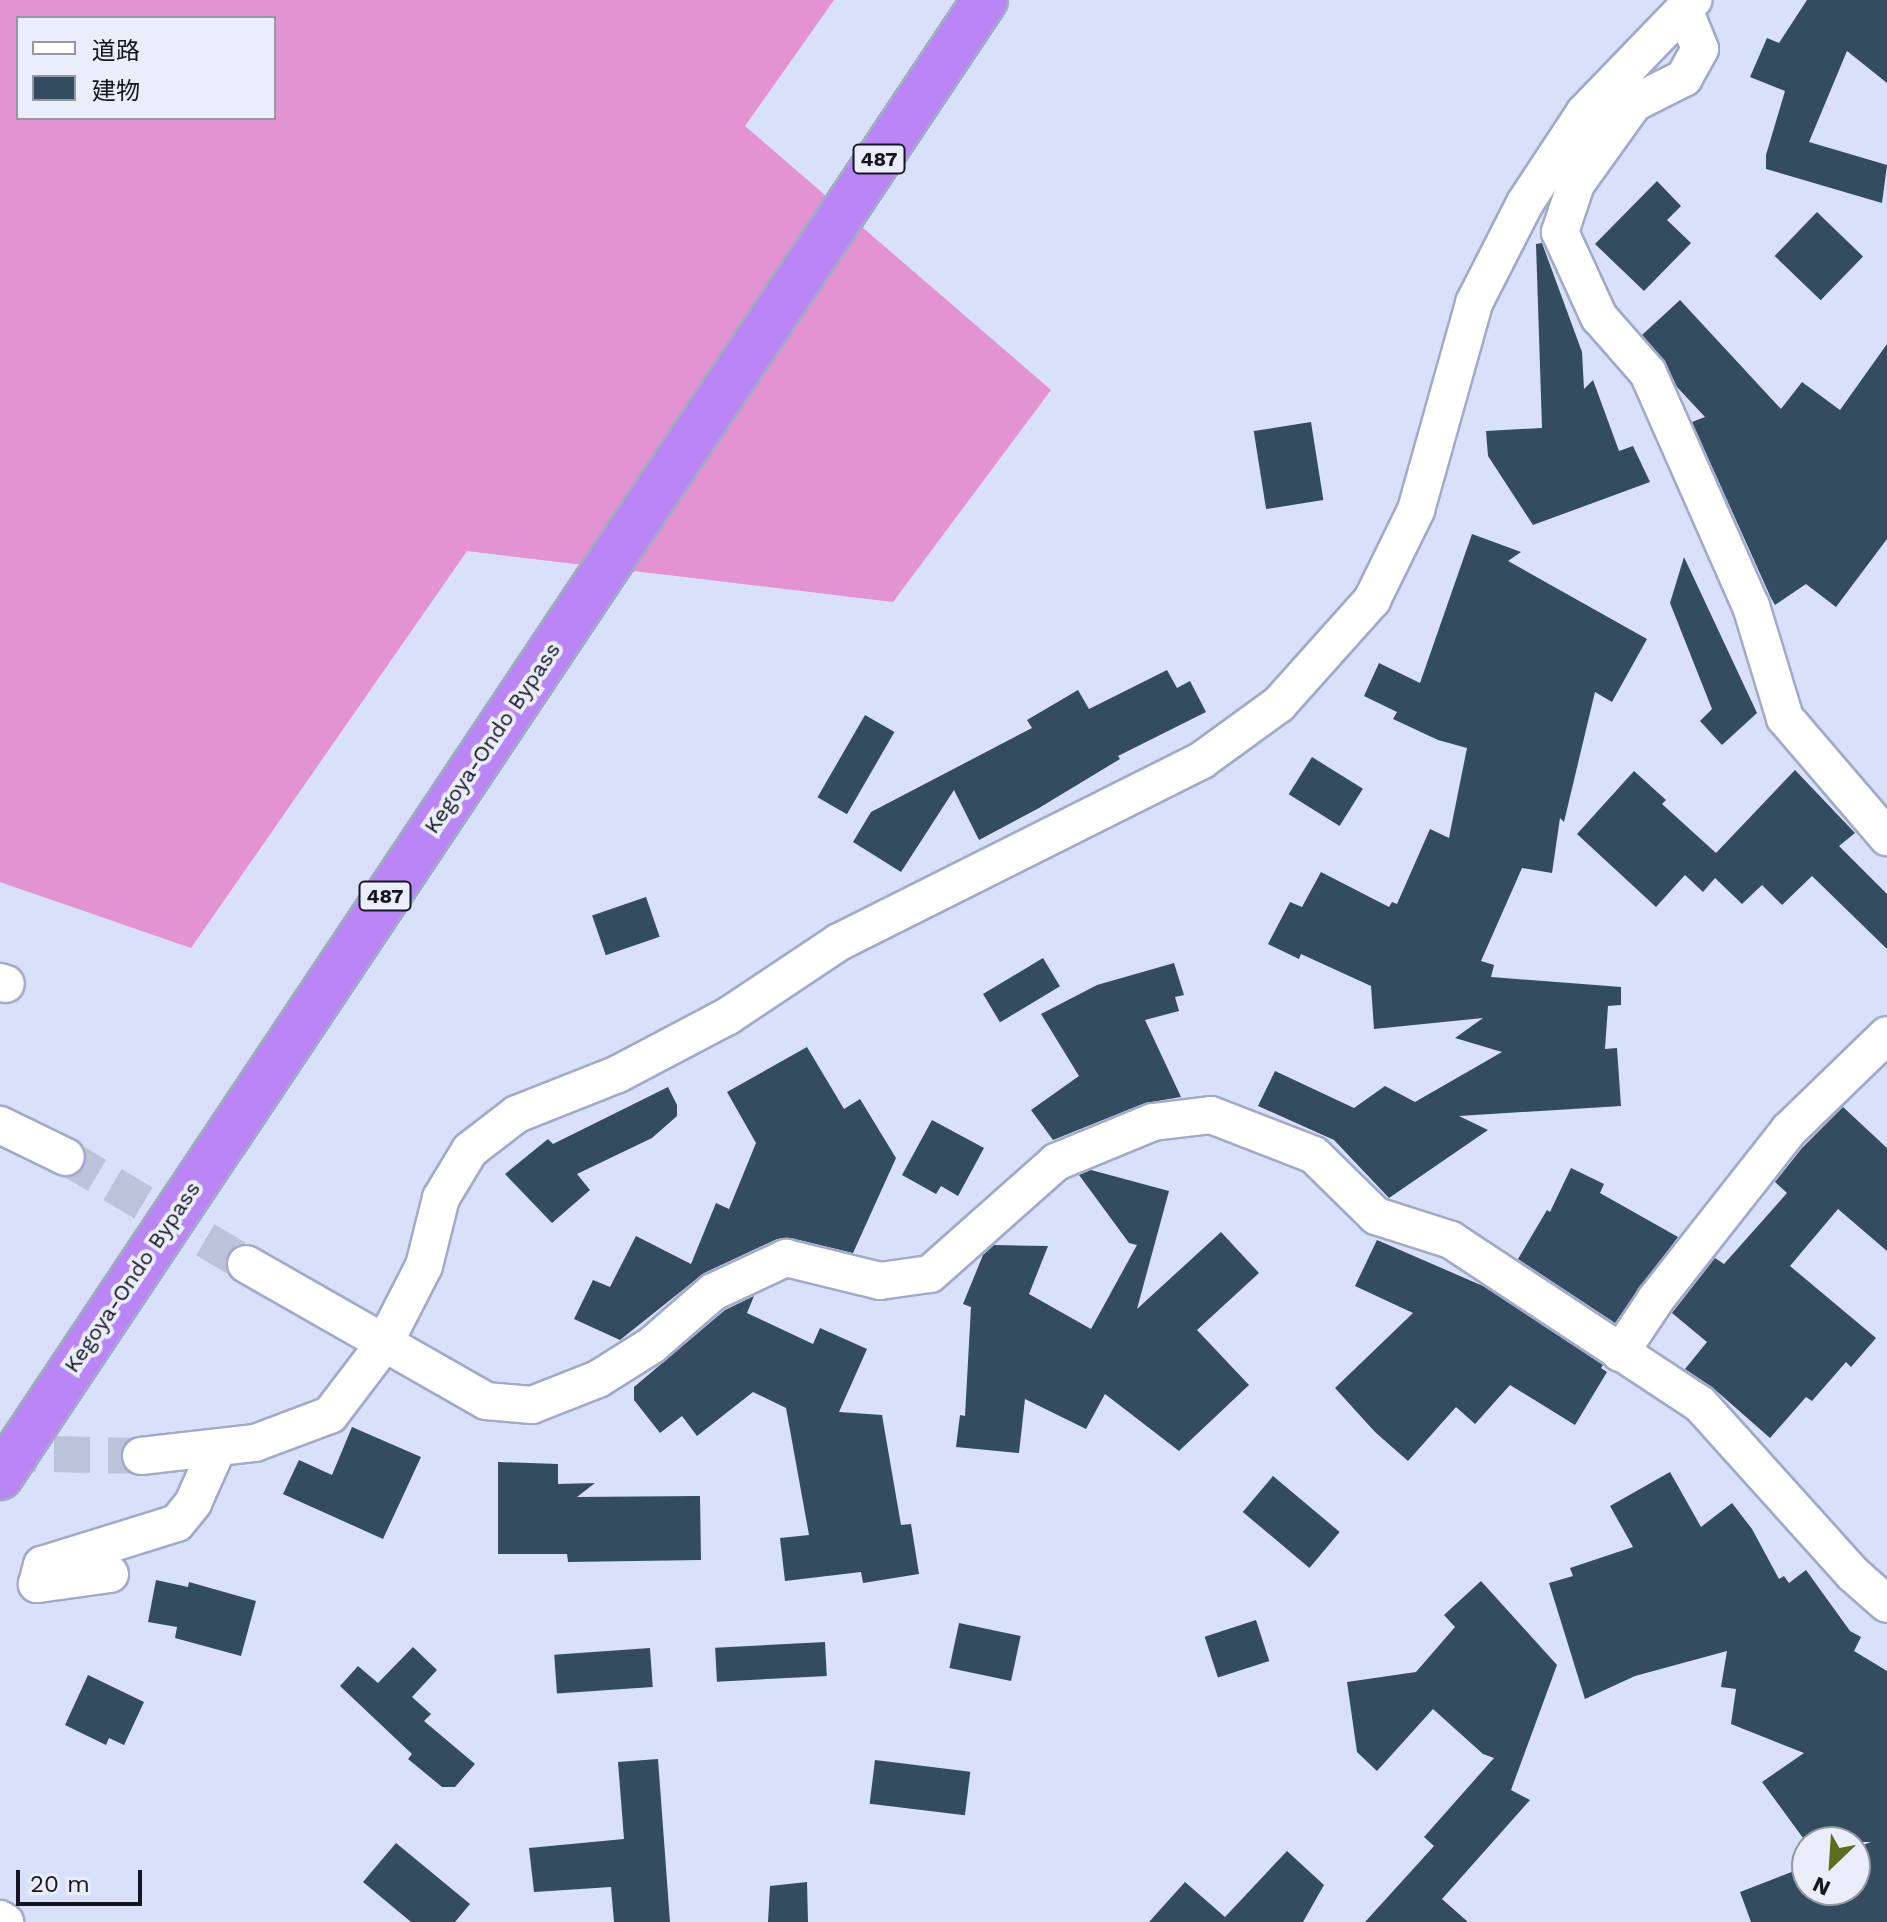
<!DOCTYPE html>
<html>
<head>
<meta charset="utf-8">
<style>
  body { margin:0 }
  #map { position:relative; width:1887px; height:1922px; overflow:hidden; background:#d9e0fa; font-family:"Work Sans","Noto Sans JP",sans-serif }
  div>[style] { position:absolute }
  [style*='--x'] { left:calc(var(--x)*1px); top:calc(var(--y)*1px); width:calc(var(--w)*1px); rotate:calc(var(--a)*1deg) }
  .forest>* { inset:0; background:#e392d2 }
  .building>* { inset:0; background:#334c60; transform-origin:0 0 }
  .street-tunnel>* { height:36px; margin-top:-18px; transform-origin:0; background:repeating-linear-gradient(90deg,#bbc2d9 0 36px,transparent 0 54px) }
  .roads { filter:drop-shadow(2px 0 #a2aac9) drop-shadow(-2px 0 #a2aac9) drop-shadow(0 2px #a2aac9) drop-shadow(0 -2px #a2aac9) }
  .street>* { height:36px; margin:-18px; padding:0 18px; transform-origin:18px; border-radius:18px; background:#fff }
  .highway>* { height:44px; margin:-22px; padding:0 22px; transform-origin:22px; border-radius:22px; background:#ba85f5 }
  span { translate:-50% -50%; white-space:nowrap; text-align:center; line-height:1.15; -webkit-text-stroke:8px #eaeefb; paint-order:stroke }
  .shield-label span { padding:2px 6px; background:#eaeefb; border:2px solid; border-radius:6px; -webkit-text-stroke-width:0 }
  .shield-label { font-size:20px; color:#141621; font-weight:700 }
  .street-label { font-size:22px; color:#141621 }
  .legend { position:absolute; left:16px; top:16px; width:260px; height:104px; box-sizing:border-box; background:#eaeefb; border:2px solid #9498a4; margin:0; padding:10px 14px; list-style:none; font-size:24px; color:#141621 }
  .legend li { display:flex; align-items:center; gap:16px; height:40px }
  .legend b { width:40px; border:2px solid #9498a4 }
  .north { position:absolute; left:1791px; top:1826px; width:80px; height:80px; box-sizing:border-box; background:#eaeefb; border:2px solid #9498a4; border-radius:50%; rotate:205deg; font-size:22px; font-weight:700; line-height:32px; text-align:center; color:#141621 }
  .north::after { content:''; display:block; margin:auto; width:28px; height:36px; background:#5c6e1b; clip-path:polygon(50% 0,100% 100%,50% 72%,0 100%) }
  .scale { position:absolute; left:16px; top:1870px; width:126px; height:36px; box-sizing:border-box; border:4px solid #141621; border-top:0; padding-left:10px; font-size:24px; line-height:28px; white-space:nowrap; color:#141621; -webkit-text-stroke:6px #eaeefb; paint-order:stroke }
</style>
</head>
<body>
<div id="map">
  <div class="forest">
    <div style="clip-path:polygon(evenodd,0 0,834px 0,745px 126px,1051px 390px,893px 602px,467px 551px,191px 948px,0 882px,0 0,18px 18px,274px 18px,274px 118px,18px 118px,18px 18px)"></div>
  </div>
  <div class="building">
    <div style="clip-path:polygon(1807px 0,1887px 0,1887px 83px,1847px 51px,1809px 142px,1887px 165px,1882px 203px,1766px 169px,1766px 155px,1785px 91px,1750px 77px,1767px 38px,1779px 43px)"></div>
    <div style="clip-path:polygon(1657px 181px,1681px 206px,1667px 220px,1691px 243px,1644px 291px,1595px 244px)"></div>
    <div style="left:1817px;top:212px;width:64px;height:61px;rotate:44deg"></div>
    <div style="clip-path:polygon(1542px 243px,1582px 352px,1584px 389px,1593px 380px,1619px 451px,1633px 446px,1650px 482px,1533px 525px,1488px 456px,1486px 431px,1542px 428px,1536px 244px)"></div>
    <div style="clip-path:polygon(1680px 300px,1781px 409px,1802px 382px,1840px 410px,1887px 344px,1887px 539px,1836px 607px,1806px 584px,1775px 605px,1771px 598px,1692px 422px,1705px 417px,1677px 387px,1664px 360px,1642px 335px)"></div>
    <div style="left:1311px;top:422px;width:79px;height:58px;rotate:81deg"></div>
    <div style="clip-path:polygon(1472px 534px,1521px 552px,1508px 561px,1647px 639px,1612px 702px,1595px 692px,1564px 822px,1560px 818px,1552px 873px,1522px 868px,1481px 961px,1494px 965px,1491px 977px,1621px 987px,1621px 1005px,1608px 1006px,1605px 1049px,1617px 1048px,1621px 1106px,1459px 1116px,1488px 1130px,1389px 1198px,1334px 1140px,1258px 1106px,1275px 1071px,1354px 1108px,1385px 1086px,1415px 1102px,1502px 1052px,1455px 1038px,1483px 1018px,1374px 1029px,1371px 986px,1301px 954px,1299px 959px,1268px 944px,1290px 902px,1302px 907px,1321px 872px,1389px 907px,1392px 902px,1397px 904px,1430px 829px,1449px 838px,1467px 748px,1438px 740px,1393px 719px,1397px 712px,1364px 696px,1379px 663px,1420px 683px)"></div>
    <div style="clip-path:polygon(1684px 557px,1757px 713px,1722px 745px,1700px 721px,1712px 709px,1670px 603px)"></div>
    <div style="clip-path:polygon(1167px 670px,1177px 688px,1190px 681px,1206px 712px,1118px 756px,1120px 759px,1039px 808px,979px 840px,954px 790px,901px 872px,853px 842px,871px 812px,1032px 728px,1027px 720px,1078px 690px,1089px 709px)"></div>
    <div style="left:865px;top:715px;width:34px;height:95px;rotate:30deg"></div>
    <div style="left:1312px;top:757px;width:60px;height:44px;rotate:32deg"></div>
    <div style="clip-path:polygon(1795px 770px,1855px 833px,1839px 846px,1887px 894px,1887px 949px,1812px 876px,1782px 905px,1762px 885px,1742px 904px,1715px 878px,1703px 892px,1685px 875px,1656px 907px,1577px 834px,1634px 771px,1666px 800px,1662px 804px,1716px 853px)"></div>
    <div style="left:646px;top:897px;width:42px;height:57px;rotate:71deg"></div>
    <div style="left:1043px;top:958px;width:33px;height:70px;rotate:59deg"></div>
    <div style="clip-path:polygon(1174px 963px,1184px 995px,1175px 997px,1179px 1011px,1145px 1020px,1181px 1097px,1145px 1103px,1053px 1140px,1031px 1110px,1079px 1076px,1041px 1014px,1097px 985px)"></div>
    <div style="clip-path:polygon(807px 1047px,844px 1109px,860px 1099px,896px 1158px,853px 1253px,791px 1238px,777px 1239px,704px 1273px,620px 1340px,574px 1319px,593px 1280px,610px 1287px,636px 1236px,691px 1264px,716px 1203px,729px 1209px,756px 1143px,727px 1092px)"></div>
    <div style="clip-path:polygon(668px 1087px,677px 1105px,677px 1116px,652px 1138px,577px 1174px,590px 1190px,552px 1223px,505px 1174px,548px 1139px,553px 1144px)"></div>
    <div style="clip-path:polygon(1843px 1107px,1887px 1148px,1887px 1251px,1838px 1209px,1790px 1266px,1876px 1338px,1851px 1367px,1846px 1362px,1812px 1401px,1806px 1397px,1770px 1438px,1712px 1387px,1685px 1369px,1707px 1342px,1672px 1313px,1715px 1258px,1724px 1264px,1787px 1193px,1775px 1182px,1802px 1148px)"></div>
    <div style="clip-path:polygon(932px 1120px,984px 1148px,958px 1196px,941px 1186px,936px 1194px,902px 1175px)"></div>
    <div style="clip-path:polygon(1571px 1168px,1604px 1184px,1600px 1193px,1678px 1237px,1615px 1323px,1518px 1259px,1547px 1210px,1550px 1212px)"></div>
    <div style="clip-path:polygon(1091px 1170px,1169px 1191px,1137px 1309px,1221px 1232px,1259px 1273px,1197px 1330px,1249px 1385px,1179px 1451px,1105px 1394px,1086px 1429px,1025px 1399px,1019px 1453px,956px 1447px,960px 1415px,965px 1416px,971px 1307px,963px 1304px,983px 1255px,994px 1245px,1048px 1246px,1029px 1294px,1091px 1329px,1137px 1245px,1129px 1243px,1079px 1175px)"></div>
    <div style="clip-path:polygon(1377px 1240px,1483px 1286px,1603px 1365px,1601px 1368px,1607px 1372px,1575px 1425px,1510px 1385px,1475px 1424px,1456px 1407px,1408px 1461px,1375px 1432px,1335px 1388px,1413px 1313px,1355px 1286px)"></div>
    <div style="clip-path:polygon(754px 1296px,747px 1313px,813px 1344px,820px 1328px,867px 1349px,839px 1412px,882px 1415px,901px 1525px,911px 1524px,919px 1574px,863px 1583px,861px 1572px,785px 1581px,780px 1538px,809px 1535px,786px 1408px,753px 1392px,697px 1436px,682px 1416px,660px 1433px,634px 1400px,634px 1387px,725px 1310px)"></div>
    <div style="clip-path:polygon(352px 1427px,421px 1457px,383px 1539px,283px 1494px,299px 1460px,332px 1475px)"></div>
    <div style="clip-path:polygon(498px 1462px,558px 1464px,558px 1484px,595px 1483px,577px 1497px,700px 1496px,701px 1560px,568px 1562px,567px 1554px,498px 1554px)"></div>
    <div style="clip-path:polygon(1670px 1472px,1701px 1527px,1732px 1503px,1752px 1529px,1779px 1579px,1784px 1576px,1789px 1583px,1806px 1570px,1850px 1631px,1861px 1637px,1854px 1651px,1887px 1671px,1887px 1922px,1751px 1922px,1740px 1892px,1807px 1866px,1807px 1890px,1855px 1890px,1855px 1848px,1871px 1842px,1806px 1842px,1762px 1782px,1804px 1753px,1731px 1724px,1736px 1689px,1721px 1687px,1727px 1651px,1635px 1676px,1585px 1699px,1549px 1583px,1573px 1576px,1570px 1568px,1633px 1547px,1610px 1506px)"></div>
    <div style="left:1273px;top:1476px;width:87px;height:47px;rotate:40deg"></div>
    <div style="clip-path:polygon(156px 1580px,188px 1587px,189px 1582px,256px 1601px,241px 1656px,175px 1638px,177px 1627px,148px 1622px)"></div>
    <div style="clip-path:polygon(1481px 1581px,1557px 1665px,1511px 1790px,1530px 1800px,1442px 1899px,1468px 1922px,1365px 1922px,1434px 1846px,1424px 1837px,1494px 1758px,1483px 1754px,1433px 1709px,1377px 1771px,1357px 1752px,1347px 1682px,1416px 1672px,1455px 1627px,1444px 1615px)"></div>
    <div style="left:1256px;top:1620px;width:43px;height:54px;rotate:72deg"></div>
    <div style="left:959px;top:1623px;width:63px;height:46px;rotate:12deg"></div>
    <div style="left:825px;top:1642px;width:34px;height:110px;rotate:87deg"></div>
    <div style="clip-path:polygon(413px 1647px,437px 1670px,412px 1697px,431px 1714px,424px 1721px,475px 1764px,455px 1787px,442px 1787px,408px 1759px,412px 1754px,340px 1686px,358px 1666px,378px 1683px)"></div>
    <div style="left:650px;top:1648px;width:39px;height:96px;rotate:86deg"></div>
    <div style="clip-path:polygon(88px 1675px,144px 1702px,124px 1745px,109px 1738px,106px 1745px,65px 1725px)"></div>
    <div style="clip-path:polygon(658px 1759px,670px 1922px,614px 1922px,611px 1887px,534px 1892px,529px 1848px,624px 1839px,618px 1762px)"></div>
    <div style="left:875px;top:1760px;width:96px;height:44px;rotate:7deg"></div>
    <div style="clip-path:polygon(396px 1843px,470px 1904px,455px 1922px,411px 1922px,363px 1882px)"></div>
    <div style="clip-path:polygon(1287px 1851px,1324px 1885px,1303px 1922px,1149px 1922px,1185px 1882px,1225px 1917px)"></div>
    <div style="clip-path:polygon(807px 1882px,808px 1922px,768px 1922px,770px 1886px)"></div>
  </div>
  <div class="street-tunnel">
    <div style="--x:66;--y:1157;--w:209;--a:30.7"></div>
    <div style="--x:0;--y:1453;--w:141;--a:1.2"></div>
  </div>
  <div class="roads">
    <div class="street">
      <div style="--x:1684;--y:9;--w:43;--a:68.2"></div>
      <div style="--x:1700;--y:49;--w:33;--a:119"></div>
      <div style="--x:1684;--y:78;--w:56;--a:153.4"></div>
      <div style="--x:1634;--y:103;--w:100;--a:125.6"></div>
      <div style="--x:1576;--y:184;--w:51;--a:108.4"></div>
      <div style="--x:1560;--y:232;--w:94;--a:65.4"></div>
      <div style="--x:1599;--y:317;--w:74;--a:48.8"></div>
      <div style="--x:1648;--y:373;--w:255;--a:66.2"></div>
      <div style="--x:1751;--y:606;--w:117;--a:73.1"></div>
      <div style="--x:1785;--y:718;--w:157;--a:49.4"></div>
      <div style="--x:0;--y:982;--w:6;--a:18"></div>
      <div style="--x:0;--y:1125;--w:73;--a:25.9"></div>
      <div style="--x:246;--y:1264;--w:276;--a:29.7"></div>
      <div style="--x:486;--y:1401;--w:46;--a:5"></div>
      <div style="--x:532;--y:1405;--w:71;--a:-21.5"></div>
      <div style="--x:598;--y:1379;--w:64;--a:-32.2"></div>
      <div style="--x:652;--y:1345;--w:81;--a:-41"></div>
      <div style="--x:713;--y:1292;--w:81;--a:-25"></div>
      <div style="--x:786;--y:1258;--w:97;--a:13.7"></div>
      <div style="--x:880;--y:1281;--w:50;--a:-8"></div>
      <div style="--x:930;--y:1274;--w:169;--a:-41.6"></div>
      <div style="--x:1056;--y:1162;--w:105;--a:-22.4"></div>
      <div style="--x:1153;--y:1122;--w:58;--a:-6.9"></div>
      <div style="--x:1211;--y:1115;--w:110;--a:21.2"></div>
      <div style="--x:1314;--y:1155;--w:87;--a:44.5"></div>
      <div style="--x:1376;--y:1216;--w:79;--a:17.7"></div>
      <div style="--x:1451;--y:1240;--w:298;--a:33.4"></div>
      <div style="--x:1700;--y:1404;--w:229;--a:48"></div>
      <div style="--x:1853;--y:1574;--w:45;--a:41.4"></div>
      <div style="--x:1620;--y:1353;--w:65;--a:-56.3"></div>
      <div style="--x:1656;--y:1299;--w:215;--a:-51.8"></div>
      <div style="--x:1789;--y:1130;--w:136;--a:-44.1"></div>
      <div style="--x:141;--y:1456;--w:115;--a:-6.5"></div>
      <div style="--x:255;--y:1443;--w:80;--a:-20.5"></div>
      <div style="--x:330;--y:1415;--w:89;--a:-52.7"></div>
      <div style="--x:384;--y:1344;--w:88;--a:-62.9"></div>
      <div style="--x:424;--y:1266;--w:70;--a:-76"></div>
      <div style="--x:441;--y:1198;--w:56;--a:-58.9"></div>
      <div style="--x:470;--y:1150;--w:59;--a:-37.5"></div>
      <div style="--x:517;--y:1114;--w:109;--a:-21.6"></div>
      <div style="--x:618;--y:1074;--w:124;--a:-27.8"></div>
      <div style="--x:728;--y:1016;--w:133;--a:-33.7"></div>
      <div style="--x:839;--y:942;--w:406;--a:-26.6"></div>
      <div style="--x:1202;--y:760;--w:95;--a:-36"></div>
      <div style="--x:1279;--y:704;--w:140;--a:-48.2"></div>
      <div style="--x:1372;--y:600;--w:100;--a:-63.9"></div>
      <div style="--x:1416;--y:510;--w:215;--a:-74.3"></div>
      <div style="--x:1474;--y:303;--w:112;--a:-63"></div>
      <div style="--x:1525;--y:203;--w:109;--a:-56.6"></div>
      <div style="--x:1585;--y:112;--w:156;--a:-46"></div>
      <div style="--x:110;--y:1574;--w:74;--a:172.2"></div>
      <div style="--x:37;--y:1584;--w:20;--a:-75"></div>
      <div style="--x:42;--y:1565;--w:141;--a:-17.3"></div>
      <div style="--x:177;--y:1523;--w:26;--a:-51"></div>
      <div style="--x:193;--y:1503;--w:59;--a:-66"></div>
      <div style="--x:0;--y:1919;--w:6;--a:31"></div>
    </div>
    <div class="highway">
      <div style="--x:0;--y:1477;--w:1775;--a:-56.3"></div>
    </div>
  </div>
  <div class="shield-label">
    <span style="left:879px;top:159px">487</span>
    <span style="left:385px;top:896px">487</span>
  </div>
  <div class="street-label">
    <span style="left:492px;top:738px;rotate:-56deg">Kegoya-Ondo Bypass</span>
    <span style="left:132px;top:1277px;rotate:-56deg">Kegoya-Ondo Bypass</span>
  </div>
  <ul class="legend">
  <li><b style="height:10px;background:#fff"></b>道路</li>
  <li><b style="height:22px;background:#334c60"></b>建物</li>
  </ul>
  <div class="north">N</div>
  <div class="scale">20 m</div>
</div>
</body>
</html>
